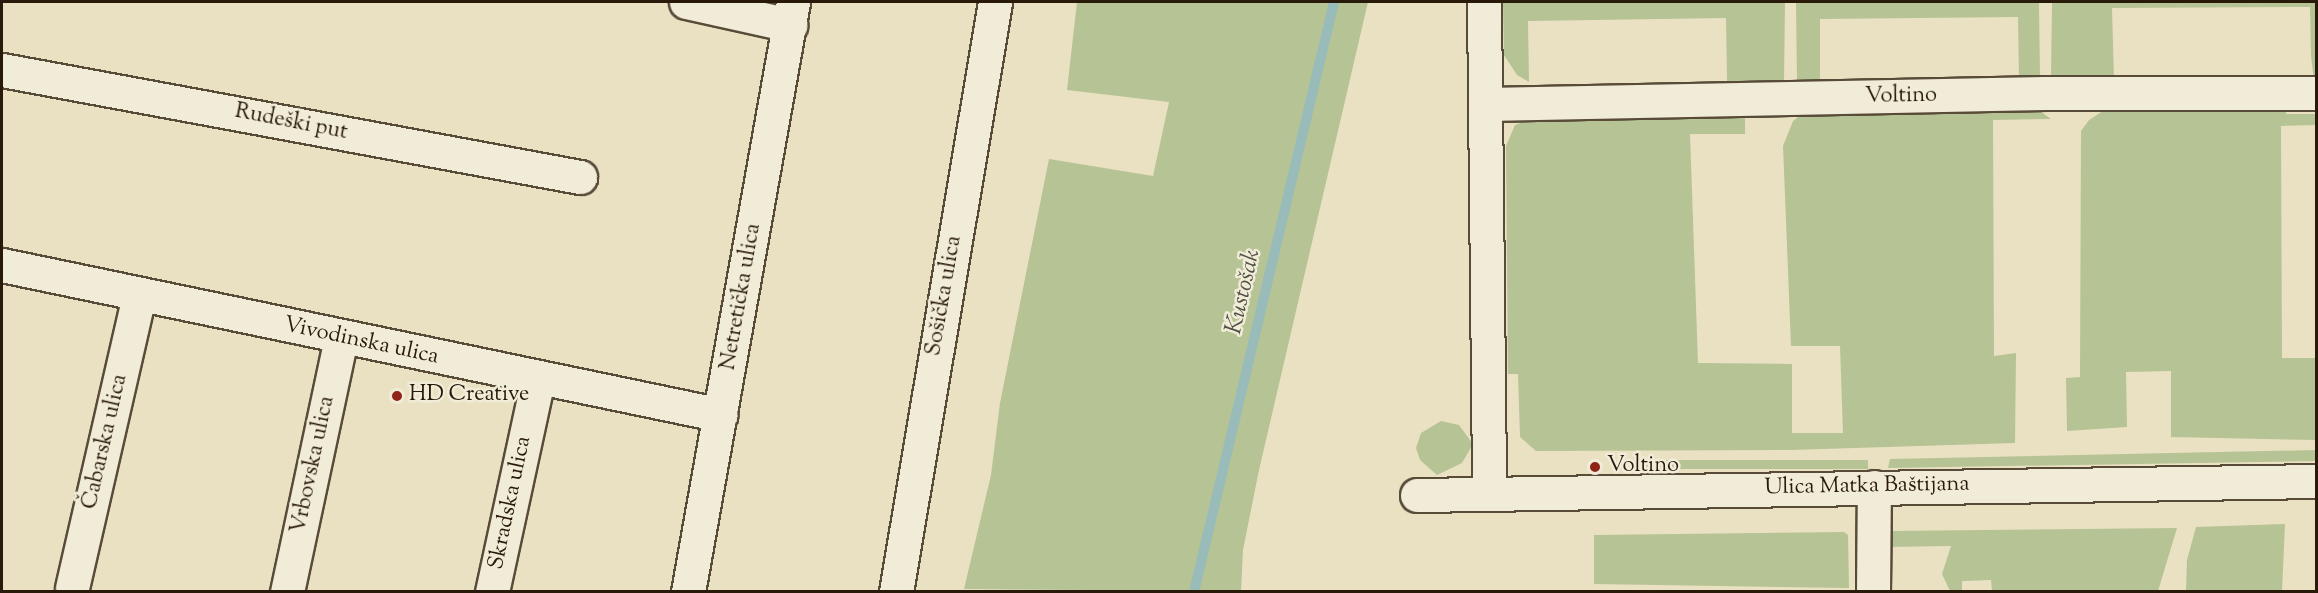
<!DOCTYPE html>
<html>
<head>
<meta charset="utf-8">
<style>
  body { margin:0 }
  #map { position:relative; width:2318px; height:593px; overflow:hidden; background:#eae1c3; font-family:"Sorts Mill Goudy",serif }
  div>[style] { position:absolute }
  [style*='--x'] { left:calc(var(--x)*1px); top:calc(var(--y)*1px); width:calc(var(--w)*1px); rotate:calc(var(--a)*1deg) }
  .green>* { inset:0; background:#b6c394; transform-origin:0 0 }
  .stream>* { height:10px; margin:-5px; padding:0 5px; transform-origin:5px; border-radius:5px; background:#99bcba }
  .roads { filter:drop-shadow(2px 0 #584b38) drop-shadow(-2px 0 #584b38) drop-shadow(0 2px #584b38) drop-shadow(0 -2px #584b38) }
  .minor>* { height:33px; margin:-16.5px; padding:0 16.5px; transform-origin:16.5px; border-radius:16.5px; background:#f1ecd8 }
  .dots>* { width:16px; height:16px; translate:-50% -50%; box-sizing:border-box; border:3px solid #f1ecd8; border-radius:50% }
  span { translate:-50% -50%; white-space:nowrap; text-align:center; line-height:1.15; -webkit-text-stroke:5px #f1ecd8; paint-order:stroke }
  .street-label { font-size:22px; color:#281909 }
  .poi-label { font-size:22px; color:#281909 }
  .left { translate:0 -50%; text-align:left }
  .water-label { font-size:24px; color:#505247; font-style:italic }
  .frame { position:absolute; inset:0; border:3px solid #281909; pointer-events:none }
</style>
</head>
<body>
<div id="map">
  <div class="green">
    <div style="clip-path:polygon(1077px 2px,1368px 2px,1259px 470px,1243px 550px,1241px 591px,964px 589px,991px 475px,1000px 403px,1049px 159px,1153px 176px,1169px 102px,1067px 90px)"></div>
    <div style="clip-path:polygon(1503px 2px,1785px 2px,1784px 81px,1727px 81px,1726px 18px,1528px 21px,1529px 82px,1517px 75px,1504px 55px)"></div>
    <div style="clip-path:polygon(1796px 2px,2039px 2px,2040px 79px,2019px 80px,2018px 17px,1820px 19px,1820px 80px,1797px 81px)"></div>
    <div style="clip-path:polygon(2052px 2px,2316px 2px,2316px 80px,2314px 81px,2311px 56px,2310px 7px,2112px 8px,2114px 80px,2051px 78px)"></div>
    <div style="clip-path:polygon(2286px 102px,2286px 114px,2316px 114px,2316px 125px,2281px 126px,2282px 358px,2316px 358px,2316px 440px,2171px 437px,2171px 371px,2126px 372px,2127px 427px,2067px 431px,2066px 378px,2080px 377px,2081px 131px,2089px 120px,2109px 107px)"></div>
    <div style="clip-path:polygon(1811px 107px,2037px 109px,2051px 119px,1993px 120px,1994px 356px,2016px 353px,2015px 443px,1791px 450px,1536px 451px,1520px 437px,1518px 374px,1508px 374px,1506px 146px,1515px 125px,1537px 117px,1745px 114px,1745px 134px,1690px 134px,1698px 363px,1792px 364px,1792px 433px,1843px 433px,1840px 346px,1791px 346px,1783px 146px,1793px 121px)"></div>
    <div style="clip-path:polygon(1441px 421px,1459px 425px,1473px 444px,1462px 463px,1437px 475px,1420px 460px,1416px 448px,1421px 433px)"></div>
    <div style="clip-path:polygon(2316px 450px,2316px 461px,1888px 468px,1890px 459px)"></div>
    <div style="left:1868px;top:460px;width:9px;height:224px;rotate:90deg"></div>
    <div style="clip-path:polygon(2285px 524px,2282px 591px,2186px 591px,2187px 560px,2196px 527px)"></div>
    <div style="clip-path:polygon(2177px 528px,2158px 591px,1992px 591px,1991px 580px,1962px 581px,1962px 591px,1950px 591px,1942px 574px,1951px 546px,1889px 547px,1889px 531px)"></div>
    <div style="clip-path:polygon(1844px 532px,1848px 535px,1849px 588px,1594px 584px,1594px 535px)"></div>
  </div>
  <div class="stream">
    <div style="--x:1194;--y:592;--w:606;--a:-76.65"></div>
  </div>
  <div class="roads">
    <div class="minor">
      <div style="--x:686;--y:2;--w:107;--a:12.5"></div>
      <div style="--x:1484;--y:2;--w:491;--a:89.4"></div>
      <div style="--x:2;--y:70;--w:588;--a:10.49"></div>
      <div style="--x:1486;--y:104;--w:559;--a:-1.13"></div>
      <div style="--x:2045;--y:93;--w:271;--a:0"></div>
      <div style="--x:2;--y:265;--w:734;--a:11.78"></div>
      <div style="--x:1417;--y:495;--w:899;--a:-0.89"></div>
      <div style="--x:72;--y:588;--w:301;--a:-77.1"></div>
      <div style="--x:287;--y:592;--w:260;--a:-78"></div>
      <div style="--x:492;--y:592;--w:218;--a:-77.8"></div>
      <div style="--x:688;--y:592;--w:599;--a:-79.91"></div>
      <div style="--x:896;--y:592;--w:598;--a:-80.47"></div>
      <div style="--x:1873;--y:592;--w:105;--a:-89.5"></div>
    </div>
  </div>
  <div class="dots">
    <div style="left:397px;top:396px;background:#8f2418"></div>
    <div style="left:1595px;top:467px;background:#8f2418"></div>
  </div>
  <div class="street-label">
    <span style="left:1901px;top:97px;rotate:-1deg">Voltino</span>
    <span style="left:291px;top:123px;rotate:11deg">Rudeški put</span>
    <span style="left:945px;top:296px;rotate:-80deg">Sošička ulica</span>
    <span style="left:742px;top:297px;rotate:-80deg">Netretička ulica</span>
    <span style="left:361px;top:342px;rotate:12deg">Vivodinska ulica</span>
    <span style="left:106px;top:442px;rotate:-77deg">Čabarska ulica</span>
    <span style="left:314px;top:465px;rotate:-78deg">Vrbovska ulica</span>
    <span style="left:1867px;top:487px;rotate:-1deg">Ulica Matka Baštijana</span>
    <span style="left:511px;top:503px;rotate:-78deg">Skradska ulica</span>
  </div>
  <div class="poi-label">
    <span class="left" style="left:409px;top:396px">HD Creative</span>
    <span class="left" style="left:1607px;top:467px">Voltino</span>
  </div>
  <div class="water-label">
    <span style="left:1244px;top:292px;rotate:-77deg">Kustošak</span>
  </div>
  <div class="frame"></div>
</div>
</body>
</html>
